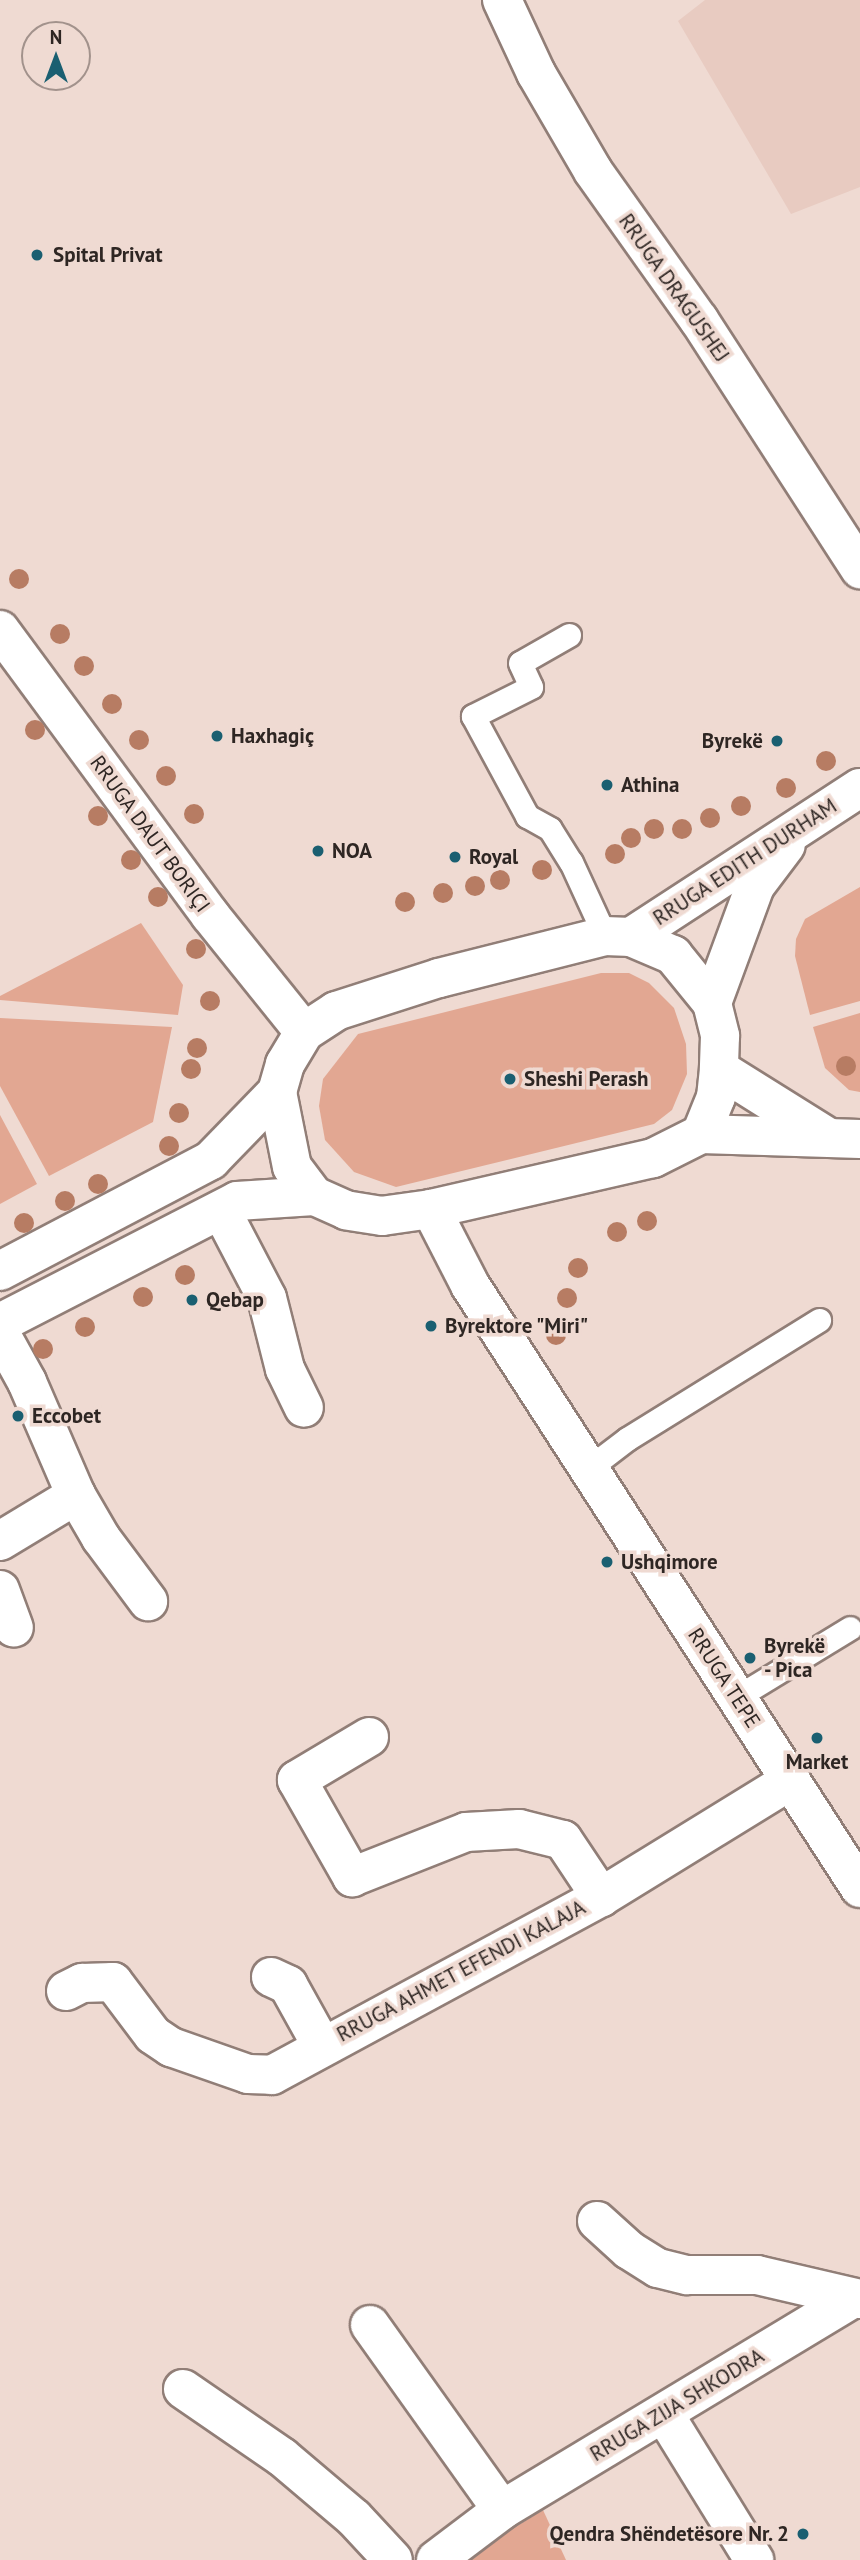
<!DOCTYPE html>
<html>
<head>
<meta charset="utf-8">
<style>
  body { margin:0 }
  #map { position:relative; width:860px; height:2560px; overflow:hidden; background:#efdad2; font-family:"PT Sans",sans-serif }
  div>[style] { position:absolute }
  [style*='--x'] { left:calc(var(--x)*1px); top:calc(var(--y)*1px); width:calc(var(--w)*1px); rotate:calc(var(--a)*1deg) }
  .built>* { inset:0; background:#e8cbc1 }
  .green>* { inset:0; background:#e2a792 }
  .roads { filter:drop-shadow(2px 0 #917e77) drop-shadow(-2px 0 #917e77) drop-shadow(0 2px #917e77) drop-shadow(0 -2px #917e77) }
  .service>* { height:23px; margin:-11.5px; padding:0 11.5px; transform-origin:11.5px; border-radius:11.5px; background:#fff }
  .minor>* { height:38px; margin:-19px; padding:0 19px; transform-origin:19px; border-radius:19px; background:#fff }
  .tertiary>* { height:38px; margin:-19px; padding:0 19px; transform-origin:19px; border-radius:19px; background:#fff }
  .secondary>* { height:38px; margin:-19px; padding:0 19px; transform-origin:19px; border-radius:19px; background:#fff }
  .trees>* { width:20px; height:20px; margin:-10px; border-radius:50%; background:#b77c63 }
  .dots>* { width:19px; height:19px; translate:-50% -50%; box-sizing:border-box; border:4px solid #efdad2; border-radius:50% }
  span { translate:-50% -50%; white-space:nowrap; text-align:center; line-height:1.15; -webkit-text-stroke:7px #efdad2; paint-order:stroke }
  .poi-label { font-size:21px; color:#2e2623; font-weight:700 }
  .left { translate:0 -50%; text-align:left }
  .right { translate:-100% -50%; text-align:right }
  .street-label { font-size:21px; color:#2e2623 }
  .north { position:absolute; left:21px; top:21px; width:70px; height:70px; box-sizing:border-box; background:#efdad2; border:2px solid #a2928c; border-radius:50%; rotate:0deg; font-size:19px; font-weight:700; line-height:28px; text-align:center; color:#2e2623 }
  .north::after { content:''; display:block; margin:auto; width:24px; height:32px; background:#1a5f71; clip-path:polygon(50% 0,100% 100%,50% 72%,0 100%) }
</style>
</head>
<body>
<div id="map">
  <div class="built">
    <div style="clip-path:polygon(705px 0,860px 0,860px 187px,791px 214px,678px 21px)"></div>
  </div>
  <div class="green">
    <div style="clip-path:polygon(860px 887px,860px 1001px,810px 1015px,795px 956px,796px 939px,805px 919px)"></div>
    <div style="clip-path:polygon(141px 923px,183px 985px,178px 1015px,0 1000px,0 996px)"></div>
    <div style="clip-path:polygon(601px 973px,629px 973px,649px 983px,674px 1008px,686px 1044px,687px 1074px,672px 1110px,654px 1124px,396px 1187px,354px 1172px,325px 1140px,319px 1106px,323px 1079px,358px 1034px)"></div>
    <div style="clip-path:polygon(860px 1013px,860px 1092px,849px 1090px,825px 1068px,813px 1027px)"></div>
    <div style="clip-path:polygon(0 1018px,172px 1027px,153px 1122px,49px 1176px,0 1086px)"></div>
    <div style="clip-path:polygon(0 1115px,37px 1184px,0 1204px)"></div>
    <div style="clip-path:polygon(543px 2510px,566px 2560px,462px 2560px)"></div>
  </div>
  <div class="roads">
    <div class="service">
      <div style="--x:569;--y:635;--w:56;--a:150.3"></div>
      <div style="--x:520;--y:663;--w:26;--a:65"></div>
      <div style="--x:531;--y:687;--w:65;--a:153.4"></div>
      <div style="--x:473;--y:716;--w:114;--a:61.6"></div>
      <div style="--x:527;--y:816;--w:26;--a:29"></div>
      <div style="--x:550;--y:829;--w:39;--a:58"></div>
      <div style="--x:571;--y:862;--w:81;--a:65.3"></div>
      <div style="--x:589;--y:1468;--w:48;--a:-37.3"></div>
      <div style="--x:627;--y:1439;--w:226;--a:-31.8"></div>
      <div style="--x:737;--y:1697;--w:132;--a:-31.4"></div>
    </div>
    <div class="minor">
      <div style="--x:502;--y:0;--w:81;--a:65"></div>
      <div style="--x:536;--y:73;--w:113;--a:59.8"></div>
      <div style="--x:593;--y:171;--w:183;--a:54.6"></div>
      <div style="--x:699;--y:320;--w:297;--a:57.1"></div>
      <div style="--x:719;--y:1069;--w:126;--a:32.1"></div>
      <div style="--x:701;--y:1134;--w:159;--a:1.8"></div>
      <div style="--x:431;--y:1209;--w:85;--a:62.8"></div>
      <div style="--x:470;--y:1285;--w:718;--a:57.11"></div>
      <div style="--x:221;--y:1210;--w:99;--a:62.4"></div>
      <div style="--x:267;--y:1298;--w:73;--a:75.8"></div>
      <div style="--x:285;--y:1369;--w:43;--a:64"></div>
      <div style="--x:0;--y:1333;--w:56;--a:61.1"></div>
      <div style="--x:27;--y:1382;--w:123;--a:66.6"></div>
      <div style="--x:76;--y:1495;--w:50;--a:59.8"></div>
      <div style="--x:101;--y:1538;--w:79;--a:53.3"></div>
      <div style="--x:0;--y:1541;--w:89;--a:-31.2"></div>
      <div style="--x:0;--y:1590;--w:40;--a:69.8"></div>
      <div style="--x:369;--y:1737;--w:84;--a:149.2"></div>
      <div style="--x:297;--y:1780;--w:112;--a:60.4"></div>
      <div style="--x:352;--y:1877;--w:123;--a:-21.5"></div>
      <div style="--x:466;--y:1832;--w:53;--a:-3.2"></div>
      <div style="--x:519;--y:1829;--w:45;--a:14"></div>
      <div style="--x:563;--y:1840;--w:69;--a:56.3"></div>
      <div style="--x:271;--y:1977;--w:19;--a:25"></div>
      <div style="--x:288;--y:1985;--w:70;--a:60.9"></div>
      <div style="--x:66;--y:1991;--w:18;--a:-27"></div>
      <div style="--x:82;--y:1983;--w:31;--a:-2"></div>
      <div style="--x:113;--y:1982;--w:66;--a:53"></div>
      <div style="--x:153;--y:2035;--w:22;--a:34"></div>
      <div style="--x:171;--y:2047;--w:82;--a:19.3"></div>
      <div style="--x:248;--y:2074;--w:24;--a:2"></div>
      <div style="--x:272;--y:2075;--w:374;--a:-28.4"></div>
      <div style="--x:601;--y:1897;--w:223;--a:-31.6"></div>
      <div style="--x:597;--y:2221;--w:43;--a:42.2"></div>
      <div style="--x:629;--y:2250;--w:34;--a:32"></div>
      <div style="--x:658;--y:2268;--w:30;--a:14"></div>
      <div style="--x:687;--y:2275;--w:70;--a:0"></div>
      <div style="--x:757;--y:2275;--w:106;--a:13.1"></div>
      <div style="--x:370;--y:2325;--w:227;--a:54.5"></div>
      <div style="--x:183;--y:2389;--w:120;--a:34.5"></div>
      <div style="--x:282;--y:2457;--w:94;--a:40.3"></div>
      <div style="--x:354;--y:2518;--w:57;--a:47.1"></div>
      <div style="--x:664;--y:2414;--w:172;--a:58.3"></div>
      <div style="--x:436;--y:2560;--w:83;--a:-37.1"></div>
      <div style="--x:502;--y:2510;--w:409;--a:-31.1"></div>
    </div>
    <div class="tertiary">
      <div style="--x:0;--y:630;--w:354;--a:53.6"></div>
      <div style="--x:210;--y:915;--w:150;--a:51.2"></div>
    </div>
    <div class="secondary">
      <div style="--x:605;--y:936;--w:26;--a:2"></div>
      <div style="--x:631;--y:937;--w:46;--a:23.2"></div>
      <div style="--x:673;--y:955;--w:62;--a:50.9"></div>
      <div style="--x:712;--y:1003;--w:34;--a:76"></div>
      <div style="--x:720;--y:1036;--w:33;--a:92"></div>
      <div style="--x:719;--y:1069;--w:28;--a:96"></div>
      <div style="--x:716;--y:1097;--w:40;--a:112"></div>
      <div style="--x:701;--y:1134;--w:54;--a:153.4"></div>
      <div style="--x:653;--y:1158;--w:228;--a:167.1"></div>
      <div style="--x:431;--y:1209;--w:49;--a:171.9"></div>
      <div style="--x:382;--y:1216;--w:36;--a:-171"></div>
      <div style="--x:346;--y:1210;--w:35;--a:-156"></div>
      <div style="--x:314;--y:1196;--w:36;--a:-127"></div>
      <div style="--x:292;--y:1167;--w:76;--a:-101.3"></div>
      <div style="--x:277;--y:1092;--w:29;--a:-74"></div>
      <div style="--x:285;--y:1064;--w:37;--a:-59"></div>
      <div style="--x:304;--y:1032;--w:38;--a:-33"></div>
      <div style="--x:336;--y:1011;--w:108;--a:-17.8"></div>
      <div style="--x:439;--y:978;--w:171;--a:-14.2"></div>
      <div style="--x:631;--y:937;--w:273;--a:-33.1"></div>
      <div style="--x:712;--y:1003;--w:125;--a:-69.8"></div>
      <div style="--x:755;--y:886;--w:51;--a:-52.9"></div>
      <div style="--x:0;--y:1271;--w:238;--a:-27.7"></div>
      <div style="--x:211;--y:1160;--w:95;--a:-45.9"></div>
      <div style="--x:0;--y:1323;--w:267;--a:-27.2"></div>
      <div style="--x:237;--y:1201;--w:77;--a:-3.7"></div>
    </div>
  </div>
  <div class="trees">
    <div style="left:19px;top:579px"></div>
    <div style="left:60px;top:634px"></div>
    <div style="left:84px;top:666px"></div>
    <div style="left:112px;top:704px"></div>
    <div style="left:35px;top:730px"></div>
    <div style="left:139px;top:740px"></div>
    <div style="left:826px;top:761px"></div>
    <div style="left:166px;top:776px"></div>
    <div style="left:786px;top:788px"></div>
    <div style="left:741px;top:806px"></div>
    <div style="left:194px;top:814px"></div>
    <div style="left:98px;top:816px"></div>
    <div style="left:710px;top:818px"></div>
    <div style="left:654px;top:829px"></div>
    <div style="left:682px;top:829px"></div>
    <div style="left:631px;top:838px"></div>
    <div style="left:615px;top:854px"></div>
    <div style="left:131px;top:860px"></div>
    <div style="left:542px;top:870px"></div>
    <div style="left:500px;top:880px"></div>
    <div style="left:475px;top:886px"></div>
    <div style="left:443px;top:893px"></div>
    <div style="left:158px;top:897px"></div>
    <div style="left:405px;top:902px"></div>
    <div style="left:196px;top:949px"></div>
    <div style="left:210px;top:1001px"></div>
    <div style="left:197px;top:1048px"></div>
    <div style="left:846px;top:1066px"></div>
    <div style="left:191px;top:1069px"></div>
    <div style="left:179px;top:1113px"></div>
    <div style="left:169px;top:1146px"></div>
    <div style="left:98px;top:1184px"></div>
    <div style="left:65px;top:1201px"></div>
    <div style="left:647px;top:1221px"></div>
    <div style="left:24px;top:1223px"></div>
    <div style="left:617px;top:1232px"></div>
    <div style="left:578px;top:1268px"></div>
    <div style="left:185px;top:1275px"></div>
    <div style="left:143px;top:1297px"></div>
    <div style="left:567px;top:1298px"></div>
    <div style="left:85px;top:1327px"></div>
    <div style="left:556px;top:1335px"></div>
    <div style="left:43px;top:1349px"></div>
  </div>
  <div class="dots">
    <div style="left:37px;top:255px;background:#1a5f71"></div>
    <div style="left:217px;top:736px;background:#1a5f71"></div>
    <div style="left:777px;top:741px;background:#1a5f71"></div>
    <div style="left:607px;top:785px;background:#1a5f71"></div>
    <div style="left:318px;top:851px;background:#1a5f71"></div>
    <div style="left:455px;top:857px;background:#1a5f71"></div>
    <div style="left:510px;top:1079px;background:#1a5f71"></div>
    <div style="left:192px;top:1300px;background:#1a5f71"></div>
    <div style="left:431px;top:1326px;background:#1a5f71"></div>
    <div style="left:18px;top:1416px;background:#1a5f71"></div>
    <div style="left:607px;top:1562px;background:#1a5f71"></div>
    <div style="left:750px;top:1658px;background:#1a5f71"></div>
    <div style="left:817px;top:1738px;background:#1a5f71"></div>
    <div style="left:803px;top:2534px;background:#1a5f71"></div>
  </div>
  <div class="poi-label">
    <span class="left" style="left:53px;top:255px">Spital Privat</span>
    <span class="left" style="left:231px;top:736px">Haxhagiç</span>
    <span class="right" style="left:763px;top:741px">Byrekë</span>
    <span class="left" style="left:621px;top:785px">Athina</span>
    <span class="left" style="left:332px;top:851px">NOA</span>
    <span class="left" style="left:469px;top:857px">Royal</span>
    <span class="left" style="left:524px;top:1079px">Sheshi Perash</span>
    <span class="left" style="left:206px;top:1300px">Qebap</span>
    <span class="left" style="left:445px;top:1326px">Byrektore "Miri"</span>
    <span class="left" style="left:32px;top:1416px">Eccobet</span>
    <span class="left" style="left:621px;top:1562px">Ushqimore</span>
    <span class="left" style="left:764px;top:1658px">Byrekë<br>- Pica</span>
    <span style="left:817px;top:1762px">Market</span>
    <span class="right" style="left:789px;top:2534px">Qendra Shëndetësore Nr. 2</span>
  </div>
  <div class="street-label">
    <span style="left:674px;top:288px;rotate:55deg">RRUGA DRAGUSHEJ</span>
    <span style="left:150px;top:834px;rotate:54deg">RRUGA DAUT BORIÇI</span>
    <span style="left:745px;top:862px;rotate:-33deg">RRUGA EDITH DURHAM</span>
    <span style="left:724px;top:1678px;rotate:57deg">RRUGA TEPE</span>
    <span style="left:461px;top:1971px;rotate:-28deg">RRUGA AHMET EFENDI KALAJA</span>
    <span style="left:677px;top:2405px;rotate:-31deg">RRUGA ZIJA SHKODRA</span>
  </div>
  <div class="north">N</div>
</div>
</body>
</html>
